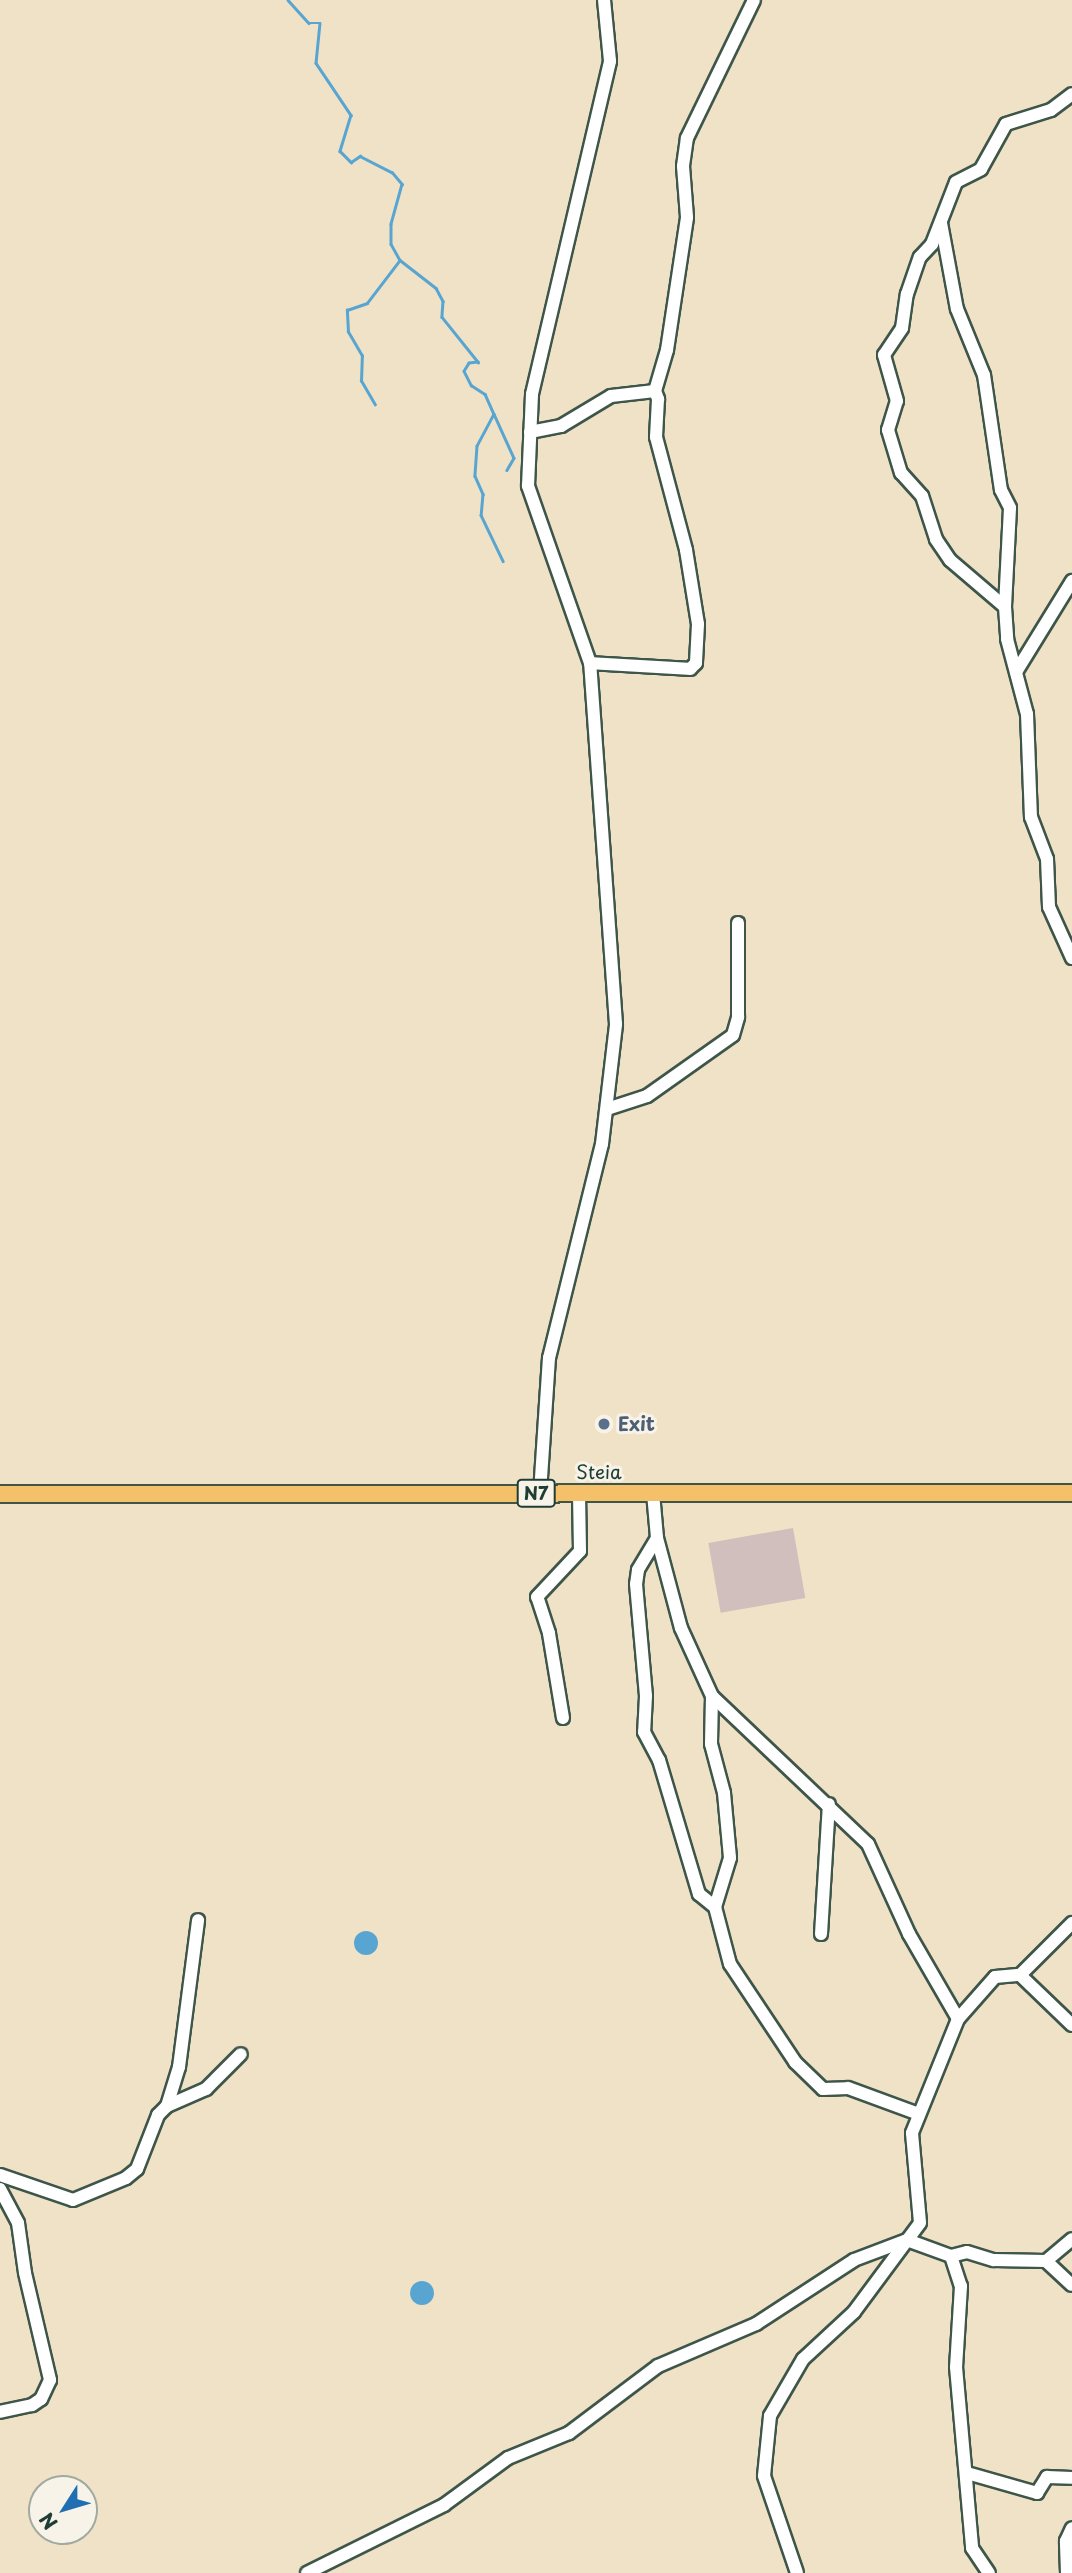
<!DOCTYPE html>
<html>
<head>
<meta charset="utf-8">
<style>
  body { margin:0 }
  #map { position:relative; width:1072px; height:2573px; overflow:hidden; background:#f0e2c6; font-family:"Playpen Sans",sans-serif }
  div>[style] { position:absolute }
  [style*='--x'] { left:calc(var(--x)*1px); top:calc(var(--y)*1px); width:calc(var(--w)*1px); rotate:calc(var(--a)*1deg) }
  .industrial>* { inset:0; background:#d1bfbd; transform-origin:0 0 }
  .water>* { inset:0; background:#58a5d1 }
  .round { border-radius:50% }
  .stream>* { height:2.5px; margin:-1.25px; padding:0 1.25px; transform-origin:1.25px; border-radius:1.25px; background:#58a5d1 }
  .roads { filter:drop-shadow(2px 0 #3e564a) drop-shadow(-2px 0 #3e564a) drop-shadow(0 2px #3e564a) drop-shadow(0 -2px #3e564a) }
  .minor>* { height:12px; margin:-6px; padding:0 6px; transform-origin:6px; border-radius:6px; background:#fff }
  .major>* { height:16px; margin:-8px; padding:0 8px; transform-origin:8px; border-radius:8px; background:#f4c16a }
  .dots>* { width:19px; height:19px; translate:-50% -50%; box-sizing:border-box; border:4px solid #f7f3e8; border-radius:50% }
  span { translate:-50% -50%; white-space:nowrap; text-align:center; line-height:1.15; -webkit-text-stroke:6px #f7f3e8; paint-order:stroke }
  .shield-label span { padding:2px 5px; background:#f7f3e8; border:2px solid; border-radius:5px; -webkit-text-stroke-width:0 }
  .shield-label { font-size:18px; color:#1f3d34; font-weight:700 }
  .service-label { font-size:19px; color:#4e5e75; font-weight:700 }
  .left { translate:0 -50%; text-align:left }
  .street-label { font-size:19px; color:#1f3d34 }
  .north { position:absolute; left:28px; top:2475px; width:70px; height:70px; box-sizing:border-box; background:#f7f3e8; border:2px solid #a1aaa0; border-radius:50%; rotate:233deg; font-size:19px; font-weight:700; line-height:28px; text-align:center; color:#1f3d34 }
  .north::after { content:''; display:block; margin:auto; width:24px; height:32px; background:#1f6fb2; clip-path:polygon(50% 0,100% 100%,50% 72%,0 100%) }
</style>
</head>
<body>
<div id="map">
  <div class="industrial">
    <div style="left:793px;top:1528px;width:71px;height:86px;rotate:80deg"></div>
  </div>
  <div class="water">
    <div class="round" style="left:354px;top:1931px;width:24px;height:24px"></div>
    <div class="round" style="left:410px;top:2281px;width:24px;height:24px"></div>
  </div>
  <div class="stream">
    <div style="--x:288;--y:0;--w:31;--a:48"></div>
    <div style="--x:309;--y:23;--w:11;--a:0"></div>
    <div style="--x:320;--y:23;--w:40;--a:95.7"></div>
    <div style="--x:316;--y:63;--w:63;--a:56.1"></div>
    <div style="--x:351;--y:115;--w:38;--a:107"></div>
    <div style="--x:340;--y:151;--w:16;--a:45"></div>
    <div style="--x:351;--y:162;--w:11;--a:-34"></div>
    <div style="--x:360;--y:156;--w:36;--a:27"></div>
    <div style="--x:392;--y:172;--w:16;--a:50"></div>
    <div style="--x:402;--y:184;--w:41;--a:105.4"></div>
    <div style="--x:391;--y:224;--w:20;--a:90"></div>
    <div style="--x:391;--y:244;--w:18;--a:61"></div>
    <div style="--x:400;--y:260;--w:46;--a:37.9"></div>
    <div style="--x:436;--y:288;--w:15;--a:62"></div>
    <div style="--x:443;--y:301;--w:16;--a:94"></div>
    <div style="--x:442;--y:317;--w:58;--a:51.3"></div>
    <div style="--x:478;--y:362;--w:9;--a:174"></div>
    <div style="--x:469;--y:363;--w:9;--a:122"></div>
    <div style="--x:464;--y:371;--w:16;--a:63"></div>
    <div style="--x:471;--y:385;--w:17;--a:33"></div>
    <div style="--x:485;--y:394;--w:22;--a:66"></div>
    <div style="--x:494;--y:414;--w:36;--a:118"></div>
    <div style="--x:477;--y:446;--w:30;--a:94"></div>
    <div style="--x:475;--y:476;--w:20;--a:66"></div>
    <div style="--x:483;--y:494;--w:21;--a:95"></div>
    <div style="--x:481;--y:515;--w:51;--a:64.4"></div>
    <div style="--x:375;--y:405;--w:28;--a:-120"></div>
    <div style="--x:361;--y:381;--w:25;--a:-88"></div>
    <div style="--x:362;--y:356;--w:28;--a:-120"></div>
    <div style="--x:348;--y:332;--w:22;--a:-93"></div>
    <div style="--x:347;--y:310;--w:21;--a:-19"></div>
    <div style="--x:367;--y:303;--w:53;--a:-52.7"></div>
    <div style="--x:494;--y:414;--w:48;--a:65.6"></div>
    <div style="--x:514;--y:458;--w:14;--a:120"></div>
  </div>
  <div class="roads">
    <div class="minor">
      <div style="--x:941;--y:223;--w:87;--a:79.5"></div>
      <div style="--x:957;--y:309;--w:71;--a:67.8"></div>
      <div style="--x:984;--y:375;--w:116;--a:81.6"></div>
      <div style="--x:1001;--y:490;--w:20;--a:63"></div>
      <div style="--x:1010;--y:508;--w:99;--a:92.9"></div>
      <div style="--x:1005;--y:607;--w:32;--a:86"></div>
      <div style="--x:1007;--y:639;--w:78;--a:75.1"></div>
      <div style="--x:1027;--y:714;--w:103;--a:87.8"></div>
      <div style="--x:1031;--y:817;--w:45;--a:69.1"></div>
      <div style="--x:1047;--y:859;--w:48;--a:87.6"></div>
      <div style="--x:1049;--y:907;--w:56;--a:65.7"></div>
      <div style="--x:655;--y:391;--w:43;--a:-73.7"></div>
      <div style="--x:667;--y:350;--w:134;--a:-81.4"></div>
      <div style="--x:687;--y:217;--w:51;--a:-94.5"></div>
      <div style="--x:683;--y:166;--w:28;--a:-82"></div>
      <div style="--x:687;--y:138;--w:153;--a:-64.1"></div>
      <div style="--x:530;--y:432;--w:32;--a:-11"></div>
      <div style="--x:561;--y:426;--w:58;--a:-31"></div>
      <div style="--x:611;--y:396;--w:44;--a:-6.5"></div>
      <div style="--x:655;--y:391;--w:9;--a:69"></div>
      <div style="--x:658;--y:399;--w:38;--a:93"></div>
      <div style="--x:656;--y:437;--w:117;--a:75.1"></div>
      <div style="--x:686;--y:550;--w:75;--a:80.8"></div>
      <div style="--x:698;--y:624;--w:39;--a:93"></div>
      <div style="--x:696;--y:663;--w:8;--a:135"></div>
      <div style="--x:690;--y:669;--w:100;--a:-176.6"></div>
      <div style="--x:1005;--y:607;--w:72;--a:-139.5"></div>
      <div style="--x:950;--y:560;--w:25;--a:-124"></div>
      <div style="--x:936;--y:539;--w:45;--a:-108"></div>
      <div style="--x:922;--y:496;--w:31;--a:-132"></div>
      <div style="--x:901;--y:473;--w:45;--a:-106.8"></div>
      <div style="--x:888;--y:430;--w:30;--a:-73"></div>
      <div style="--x:897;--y:401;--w:48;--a:-105.8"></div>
      <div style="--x:884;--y:355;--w:32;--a:-56"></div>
      <div style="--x:902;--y:328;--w:34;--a:-82"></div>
      <div style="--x:907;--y:294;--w:39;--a:-71"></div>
      <div style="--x:920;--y:257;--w:18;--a:-47"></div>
      <div style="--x:932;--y:244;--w:66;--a:-68.8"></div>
      <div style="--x:956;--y:182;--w:28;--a:-27"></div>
      <div style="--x:981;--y:169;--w:51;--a:-60.9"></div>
      <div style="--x:1006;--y:124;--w:47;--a:-17.3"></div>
      <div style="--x:1051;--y:110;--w:26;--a:-37"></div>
      <div style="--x:1016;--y:672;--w:107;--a:-58.4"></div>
      <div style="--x:607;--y:1109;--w:42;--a:-18"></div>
      <div style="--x:647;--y:1096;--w:105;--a:-35.3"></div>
      <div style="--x:733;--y:1035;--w:19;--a:-74"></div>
      <div style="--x:738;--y:1017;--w:94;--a:-90"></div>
      <div style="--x:540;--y:1493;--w:135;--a:-86.2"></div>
      <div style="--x:549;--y:1358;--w:220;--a:-76.1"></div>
      <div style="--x:602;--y:1144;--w:121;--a:-83.3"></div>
      <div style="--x:616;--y:1024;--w:362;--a:-94.1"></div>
      <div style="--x:590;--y:663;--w:188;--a:-109.3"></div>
      <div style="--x:528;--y:486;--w:92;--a:-87.5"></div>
      <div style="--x:532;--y:394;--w:342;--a:-76.8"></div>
      <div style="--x:610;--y:61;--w:61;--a:-95.6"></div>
      <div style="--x:653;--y:1493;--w:45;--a:84.9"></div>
      <div style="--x:657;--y:1538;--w:93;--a:75.1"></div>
      <div style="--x:681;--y:1628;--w:75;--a:65.5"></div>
      <div style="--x:712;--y:1696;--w:215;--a:43.5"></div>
      <div style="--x:868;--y:1844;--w:99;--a:65.5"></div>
      <div style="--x:909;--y:1934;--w:98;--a:60"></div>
      <div style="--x:958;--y:2019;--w:123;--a:112"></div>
      <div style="--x:912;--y:2133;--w:90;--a:84.9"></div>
      <div style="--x:920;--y:2223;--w:111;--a:126.6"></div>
      <div style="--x:854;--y:2312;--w:69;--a:137.3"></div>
      <div style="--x:803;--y:2359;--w:66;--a:120.1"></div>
      <div style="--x:770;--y:2416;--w:60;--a:95.7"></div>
      <div style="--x:764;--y:2476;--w:102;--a:71.2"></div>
      <div style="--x:657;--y:1538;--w:37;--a:121"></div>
      <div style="--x:638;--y:1570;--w:14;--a:98"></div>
      <div style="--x:636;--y:1584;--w:112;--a:84.9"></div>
      <div style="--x:646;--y:1696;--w:36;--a:93"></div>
      <div style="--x:644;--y:1732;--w:32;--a:62"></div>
      <div style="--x:659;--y:1760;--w:140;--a:73.4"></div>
      <div style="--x:699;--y:1894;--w:21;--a:39"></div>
      <div style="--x:715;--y:1907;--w:59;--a:75.3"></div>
      <div style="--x:730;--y:1964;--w:118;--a:56.4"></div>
      <div style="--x:795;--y:2062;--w:39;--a:44"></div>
      <div style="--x:823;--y:2089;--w:25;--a:-2"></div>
      <div style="--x:848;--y:2088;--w:72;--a:20.2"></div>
      <div style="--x:712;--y:1696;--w:48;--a:91.2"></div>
      <div style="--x:711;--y:1744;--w:51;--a:75.1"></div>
      <div style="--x:724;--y:1793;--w:65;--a:84.7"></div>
      <div style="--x:730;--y:1858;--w:51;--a:107"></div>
      <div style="--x:563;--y:1718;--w:86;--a:-99.4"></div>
      <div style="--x:549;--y:1633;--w:38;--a:-108"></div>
      <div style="--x:537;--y:1597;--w:63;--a:-46.9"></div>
      <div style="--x:580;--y:1551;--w:57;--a:-91"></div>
      <div style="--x:821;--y:1934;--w:130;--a:-86.5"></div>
      <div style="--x:1020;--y:1975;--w:72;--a:43.9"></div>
      <div style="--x:958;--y:2019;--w:56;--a:-48.6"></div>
      <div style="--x:995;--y:1977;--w:25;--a:-5"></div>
      <div style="--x:1020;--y:1975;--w:74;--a:-45"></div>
      <div style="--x:167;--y:2106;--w:41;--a:-72.9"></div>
      <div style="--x:179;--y:2067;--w:148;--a:-82.6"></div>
      <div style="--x:0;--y:2175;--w:77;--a:18.9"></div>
      <div style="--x:73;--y:2200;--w:57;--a:-22.5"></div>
      <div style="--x:126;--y:2178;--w:14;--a:-39"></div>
      <div style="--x:137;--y:2169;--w:58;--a:-68.7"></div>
      <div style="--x:158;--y:2115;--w:13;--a:-45"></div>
      <div style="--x:167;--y:2106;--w:43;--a:-23.6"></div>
      <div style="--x:206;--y:2089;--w:49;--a:-45"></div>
      <div style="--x:0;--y:2189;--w:38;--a:62"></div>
      <div style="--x:18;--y:2223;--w:50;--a:82"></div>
      <div style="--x:25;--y:2273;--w:110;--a:76.8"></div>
      <div style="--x:50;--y:2380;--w:21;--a:115"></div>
      <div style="--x:41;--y:2399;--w:11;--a:146"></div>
      <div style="--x:32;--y:2405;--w:33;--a:168"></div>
      <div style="--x:951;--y:2256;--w:32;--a:72"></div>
      <div style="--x:961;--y:2286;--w:81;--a:93.5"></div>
      <div style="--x:956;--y:2367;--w:182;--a:84.9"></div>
      <div style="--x:972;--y:2548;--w:30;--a:56"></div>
      <div style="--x:1046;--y:2261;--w:34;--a:-40"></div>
      <div style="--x:967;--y:2473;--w:73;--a:15.9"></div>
      <div style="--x:1037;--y:2493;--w:19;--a:-58"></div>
      <div style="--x:1047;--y:2477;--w:25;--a:2"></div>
      <div style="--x:307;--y:2573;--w:153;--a:-26.4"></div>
      <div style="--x:444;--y:2505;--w:79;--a:-36.3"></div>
      <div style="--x:508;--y:2458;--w:66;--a:-22.3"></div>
      <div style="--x:569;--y:2433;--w:111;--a:-37"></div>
      <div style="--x:658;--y:2366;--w:107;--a:-23.2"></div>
      <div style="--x:756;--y:2324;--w:117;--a:-33.1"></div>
      <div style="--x:854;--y:2260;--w:57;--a:-20.7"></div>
      <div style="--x:907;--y:2240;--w:47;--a:20"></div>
      <div style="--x:951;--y:2256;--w:16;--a:-14"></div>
      <div style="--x:967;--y:2252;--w:28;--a:17"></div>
      <div style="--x:994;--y:2260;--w:52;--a:1.1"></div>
      <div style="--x:1046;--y:2261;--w:35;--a:43"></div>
      <div style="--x:1067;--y:2573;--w:32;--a:-92"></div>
      <div style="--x:1066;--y:2541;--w:14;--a:-65"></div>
    </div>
    <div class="major">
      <div style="--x:0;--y:1494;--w:1072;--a:-0.05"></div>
    </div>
  </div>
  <div class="dots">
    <div style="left:604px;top:1424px;background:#5c6f8a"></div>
  </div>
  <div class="shield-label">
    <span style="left:536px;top:1493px">N7</span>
  </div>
  <div class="service-label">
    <span class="left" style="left:618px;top:1424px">Exit</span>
  </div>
  <div class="street-label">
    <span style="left:599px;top:1472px">Steia</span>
  </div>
  <div class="north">N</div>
</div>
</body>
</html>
